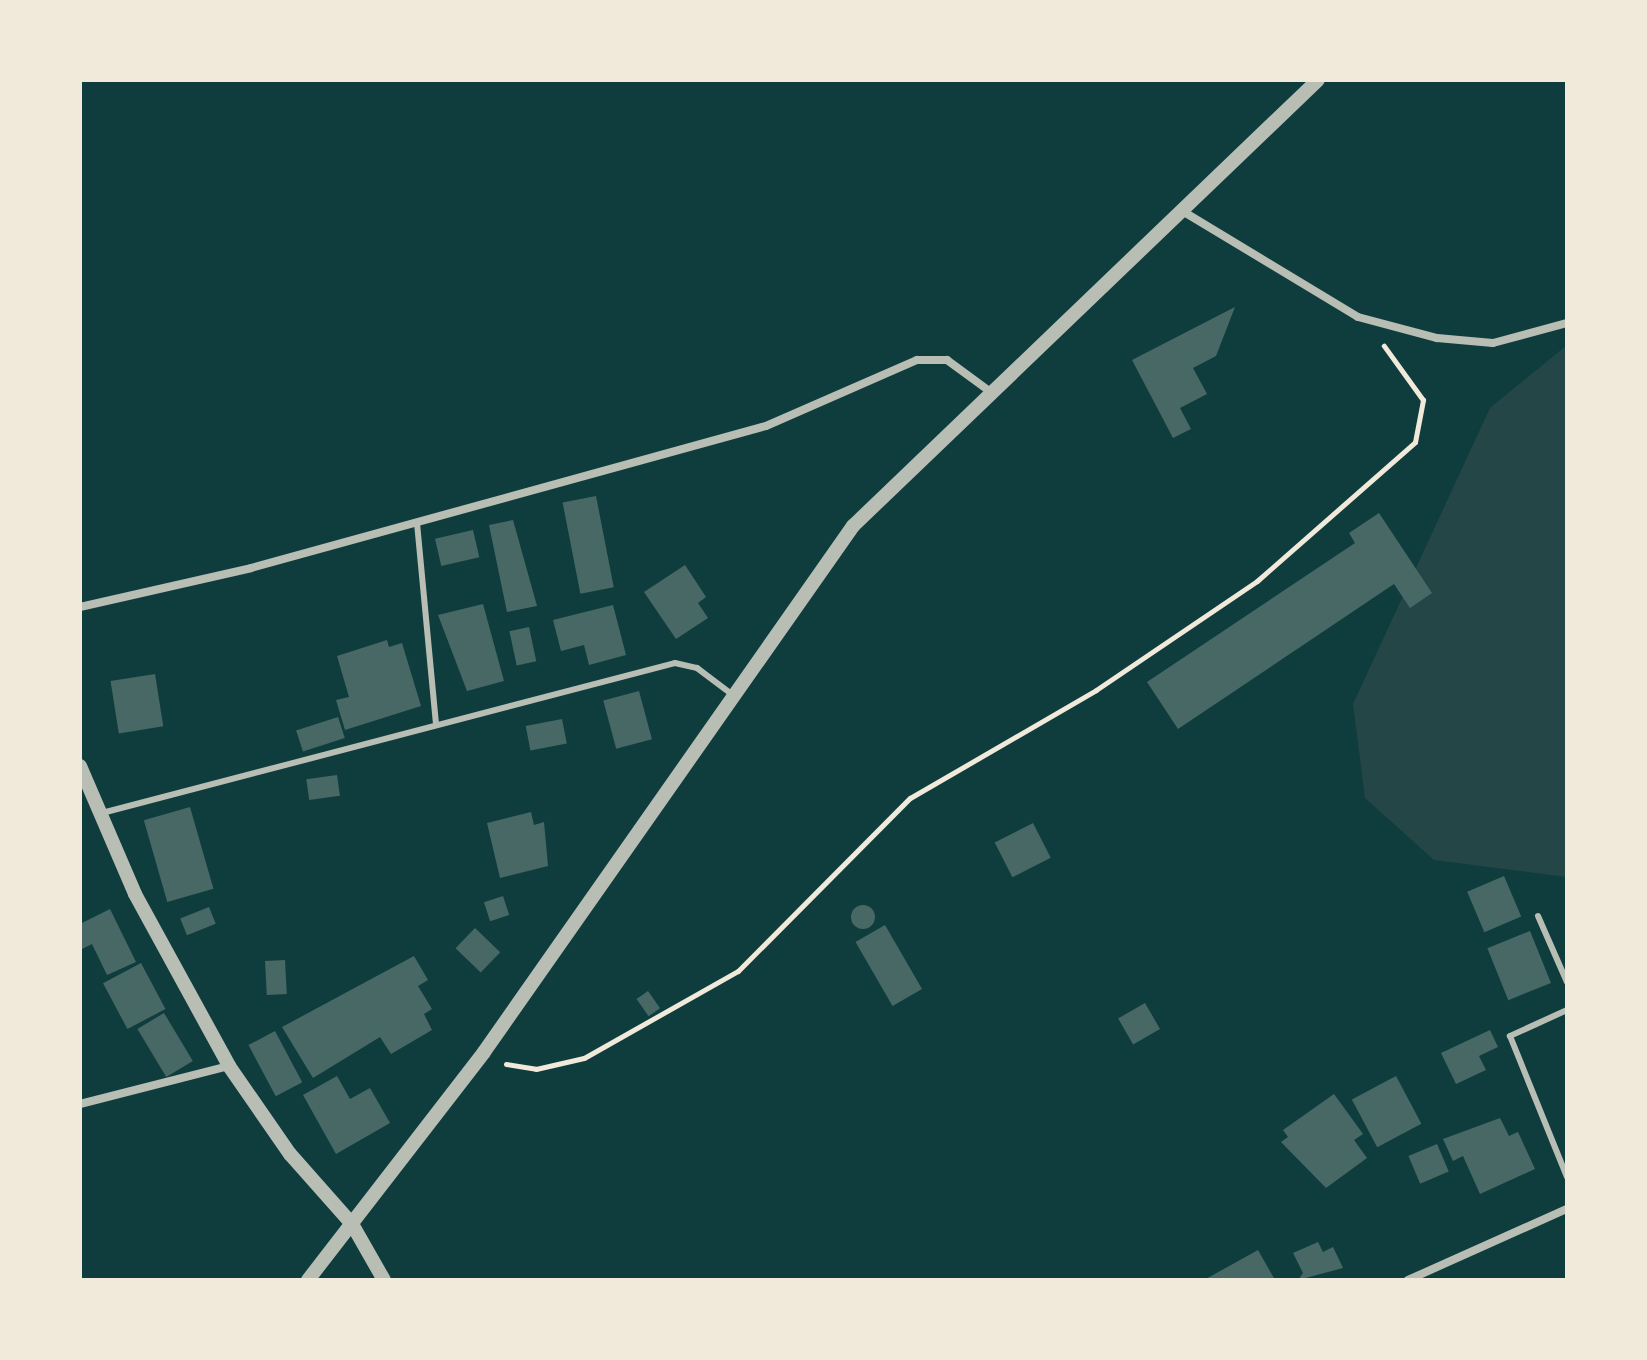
<!DOCTYPE html>
<html>
<head>
<meta charset="utf-8">
<style>
  body { margin:0 }
  #map { position:relative; width:1647px; height:1360px; overflow:hidden; background:#0f3d3e; font-family:Raleway,sans-serif }
  div>[style] { position:absolute }
  [style*='--x'] { left:calc(var(--x)*1px); top:calc(var(--y)*1px); width:calc(var(--w)*1px); rotate:calc(var(--a)*1deg) }
  .green>* { inset:0; background:#244646 }
  .building>* { inset:0; background:#486865; transform-origin:0 0 }
  .round { border-radius:50% }
  .path>* { height:5px; margin:-2.5px; padding:0 2.5px; transform-origin:2.5px; border-radius:2.5px; background:#f1e9da }
  .service>* { height:6px; margin:-3px; padding:0 3px; transform-origin:3px; border-radius:3px; background:#b8beb3 }
  .minor>* { height:8px; margin:-4px; padding:0 4px; transform-origin:4px; border-radius:4px; background:#b8beb3 }
  .tertiary>* { height:14px; margin:-7px; padding:0 7px; transform-origin:7px; border-radius:7px; background:#b8beb3 }
  span { translate:-50% -50%; white-space:nowrap; text-align:center; line-height:1.15; -webkit-text-stroke:6px #f1e9da; paint-order:stroke }
  .frame { position:absolute; inset:0; border:82px solid #f1e9da; pointer-events:none }
</style>
</head>
<body>
<div id="map">
  <div class="green">
    <div style="clip-path:polygon(1567px 345px,1567px 877px,1434px 860px,1365px 798px,1353px 704px,1490px 408px)"></div>
  </div>
  <div class="building">
    <div style="clip-path:polygon(1235px 307px,1216px 356px,1193px 368px,1207px 394px,1180px 408px,1191px 429px,1173px 438px,1132px 360px)"></div>
    <div style="left:596px;top:496px;width:93px;height:34px;rotate:79deg"></div>
    <div style="clip-path:polygon(1379px 513px,1432px 593px,1410px 608px,1394px 584px,1178px 729px,1147px 682px,1355px 543px,1349px 533px)"></div>
    <div style="clip-path:polygon(513px 520px,537px 606px,507px 612px,489px 525px)"></div>
    <div style="left:473px;top:530px;width:28px;height:39px;rotate:77deg"></div>
    <div style="clip-path:polygon(685px 565px,706px 597px,698px 603px,708px 618px,676px 639px,644px 592px)"></div>
    <div style="clip-path:polygon(483px 604px,504px 681px,467px 691px,438px 615px)"></div>
    <div style="clip-path:polygon(613px 605px,626px 655px,589px 665px,584px 645px,561px 651px,553px 620px)"></div>
    <div style="left:529px;top:627px;width:35px;height:20px;rotate:78deg"></div>
    <div style="clip-path:polygon(387px 640px,389px 647px,402px 643px,421px 706px,345px 730px,336px 700px,349px 697px,337px 656px)"></div>
    <div style="left:155px;top:674px;width:53px;height:45px;rotate:81deg"></div>
    <div style="left:639px;top:691px;width:50px;height:37px;rotate:75deg"></div>
    <div style="left:338px;top:717px;width:22px;height:44px;rotate:72deg"></div>
    <div style="left:562px;top:719px;width:25px;height:37px;rotate:79deg"></div>
    <div style="left:337px;top:775px;width:21px;height:31px;rotate:82deg"></div>
    <div style="left:190px;top:807px;width:85px;height:48px;rotate:74deg"></div>
    <div style="clip-path:polygon(531px 812px,534px 825px,544px 822px,548px 866px,500px 878px,487px 823px)"></div>
    <div style="left:1033px;top:823px;width:39px;height:43px;rotate:63deg"></div>
    <div style="left:1504px;top:876px;width:44px;height:40px;rotate:67deg"></div>
    <div style="left:503px;top:896px;width:20px;height:20px;rotate:72deg"></div>
    <div class="round" style="left:851px;top:905px;width:24px;height:24px"></div>
    <div style="left:209px;top:907px;width:18px;height:31px;rotate:68deg"></div>
    <div style="clip-path:polygon(110px 909px,136px 962px,107px 975px,92px 944px,80px 950px,80px 924px)"></div>
    <div style="left:885px;top:925px;width:74px;height:34px;rotate:60deg"></div>
    <div style="left:475px;top:928px;width:35px;height:28px;rotate:44deg"></div>
    <div style="left:1530px;top:931px;width:56px;height:46px;rotate:68deg"></div>
    <div style="clip-path:polygon(414px 956px,428px 980px,418px 986px,432px 1009px,424px 1014px,432px 1030px,391px 1054px,380px 1037px,313px 1078px,282px 1027px)"></div>
    <div style="left:285px;top:960px;width:34px;height:20px;rotate:87deg"></div>
    <div style="left:141px;top:963px;width:52px;height:43px;rotate:62deg"></div>
    <div style="left:648px;top:991px;width:21px;height:14px;rotate:55deg"></div>
    <div style="left:1145px;top:1003px;width:30px;height:31px;rotate:60deg"></div>
    <div style="left:164px;top:1013px;width:56px;height:31px;rotate:59deg"></div>
    <div style="clip-path:polygon(1490px 1030px,1498px 1047px,1479px 1056px,1486px 1070px,1456px 1084px,1441px 1053px)"></div>
    <div style="left:275px;top:1031px;width:58px;height:30px;rotate:62deg"></div>
    <div style="clip-path:polygon(337px 1076px,350px 1099px,370px 1088px,390px 1123px,336px 1154px,303px 1095px)"></div>
    <div style="left:1396px;top:1076px;width:54px;height:50px;rotate:62deg"></div>
    <div style="clip-path:polygon(1334px 1094px,1363px 1134px,1354px 1140px,1367px 1158px,1326px 1188px,1281px 1142px,1288px 1137px,1283px 1130px)"></div>
    <div style="clip-path:polygon(1500px 1118px,1509px 1136px,1518px 1132px,1535px 1169px,1480px 1194px,1463px 1156px,1453px 1161px,1443px 1139px)"></div>
    <div style="left:1437px;top:1144px;width:30px;height:31px;rotate:67deg"></div>
    <div style="clip-path:polygon(1318px 1242px,1323px 1252px,1333px 1247px,1343px 1268px,1298px 1280px,1303px 1273px,1293px 1253px)"></div>
    <div style="clip-path:polygon(1258px 1250px,1275px 1280px,1204px 1280px)"></div>
  </div>
  <div class="path">
    <div style="--x:506;--y:1064;--w:30;--a:9"></div>
    <div style="--x:536;--y:1069;--w:49;--a:-12.9"></div>
    <div style="--x:584;--y:1058;--w:177;--a:-29.5"></div>
    <div style="--x:738;--y:971;--w:244;--a:-45.2"></div>
    <div style="--x:910;--y:798;--w:215;--a:-30.1"></div>
    <div style="--x:1096;--y:690;--w:194;--a:-34.1"></div>
    <div style="--x:1257;--y:581;--w:210;--a:-41.3"></div>
    <div style="--x:1415;--y:442;--w:43;--a:-79.2"></div>
    <div style="--x:1423;--y:400;--w:67;--a:-125.8"></div>
  </div>
  <div class="service">
    <div style="--x:417;--y:523;--w:201;--a:84.6"></div>
    <div style="--x:102;--y:813;--w:592;--a:-14.67"></div>
    <div style="--x:675;--y:663;--w:23;--a:13"></div>
    <div style="--x:697;--y:668;--w:41;--a:37.1"></div>
    <div style="--x:1538;--y:916;--w:72;--a:66.3"></div>
    <div style="--x:1567;--y:1010;--w:63;--a:155.5"></div>
    <div style="--x:1510;--y:1036;--w:152;--a:68"></div>
  </div>
  <div class="minor">
    <div style="--x:1184;--y:212;--w:203;--a:31.1"></div>
    <div style="--x:1358;--y:317;--w:82;--a:14.9"></div>
    <div style="--x:1437;--y:338;--w:56;--a:5.1"></div>
    <div style="--x:1493;--y:343;--w:77;--a:-15.1"></div>
    <div style="--x:80;--y:607;--w:175;--a:-12.8"></div>
    <div style="--x:251;--y:568;--w:534;--a:-15.42"></div>
    <div style="--x:766;--y:426;--w:165;--a:-23.6"></div>
    <div style="--x:917;--y:360;--w:30;--a:0"></div>
    <div style="--x:947;--y:360;--w:51;--a:36.2"></div>
    <div style="--x:80;--y:1104;--w:154;--a:-14.3"></div>
    <div style="--x:1408;--y:1280;--w:174;--a:-24.1"></div>
  </div>
  <div class="tertiary">
    <div style="--x:80;--y:766;--w:139;--a:66.7"></div>
    <div style="--x:135;--y:894;--w:196;--a:61.3"></div>
    <div style="--x:229;--y:1066;--w:107;--a:55.3"></div>
    <div style="--x:290;--y:1154;--w:94;--a:48.5"></div>
    <div style="--x:352;--y:1224;--w:64;--a:60.3"></div>
    <div style="--x:308;--y:1280;--w:288;--a:-52.3"></div>
    <div style="--x:484;--y:1052;--w:643;--a:-54.95"></div>
    <div style="--x:853;--y:526;--w:644;--a:-43.81"></div>
  </div>
  <div class="frame"></div>
</div>
</body>
</html>
